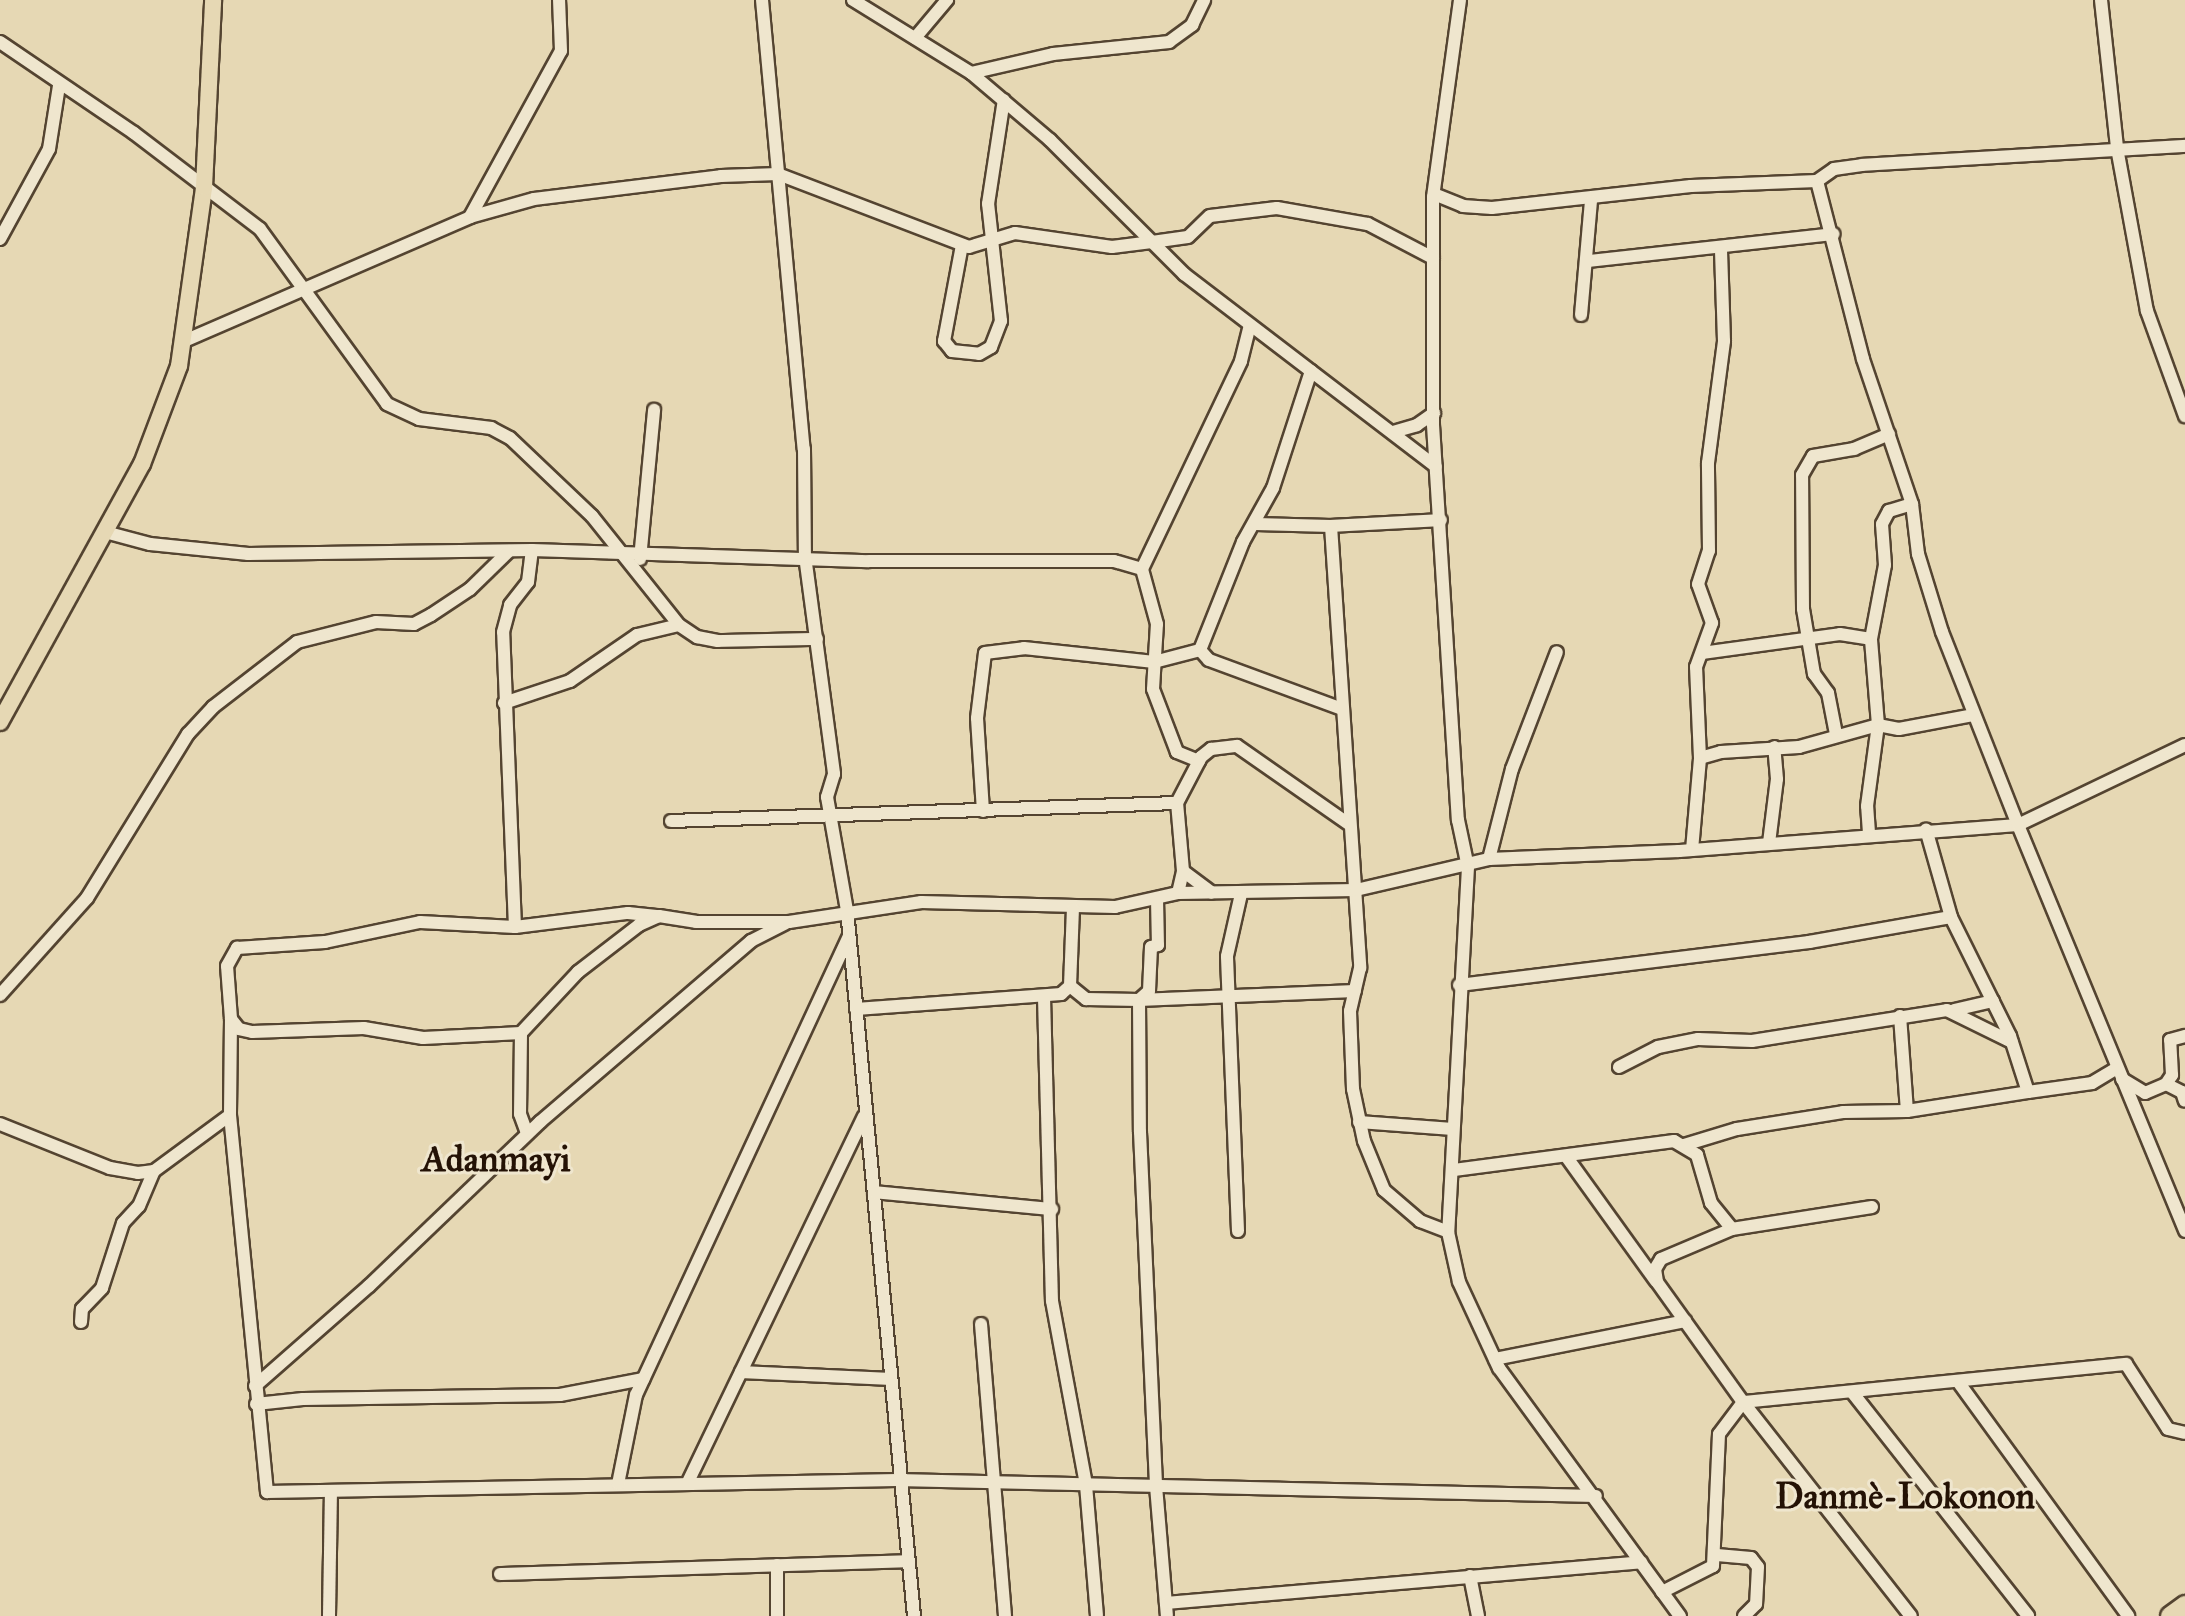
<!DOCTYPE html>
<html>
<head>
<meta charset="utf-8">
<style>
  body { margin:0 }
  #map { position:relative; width:2185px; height:1616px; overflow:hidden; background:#e6d8b4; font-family:"IM FELL Great Primer",serif }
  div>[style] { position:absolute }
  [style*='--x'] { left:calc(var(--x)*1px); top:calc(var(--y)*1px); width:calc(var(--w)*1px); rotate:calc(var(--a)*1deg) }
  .roads { filter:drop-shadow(2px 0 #544431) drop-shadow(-2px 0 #544431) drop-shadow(0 2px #544431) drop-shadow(0 -2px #544431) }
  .minor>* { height:12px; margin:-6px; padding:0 6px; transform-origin:6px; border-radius:6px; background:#efe6ce }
  .major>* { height:16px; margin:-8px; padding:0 8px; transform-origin:8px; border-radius:8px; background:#e6d8b4 }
  .highway>* { height:18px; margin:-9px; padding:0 9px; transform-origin:9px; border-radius:9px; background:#e6d8b4 }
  span { translate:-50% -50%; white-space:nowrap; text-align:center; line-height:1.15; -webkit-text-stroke:6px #efe6ce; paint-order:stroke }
  .quarter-label { font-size:36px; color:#241205; font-weight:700 }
</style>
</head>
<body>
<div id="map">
  <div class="roads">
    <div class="minor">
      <div style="--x:762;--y:0;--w:451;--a:84.7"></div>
      <div style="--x:804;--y:449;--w:107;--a:89.5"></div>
      <div style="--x:805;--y:556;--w:220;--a:82.4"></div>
      <div style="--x:834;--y:774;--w:24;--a:107"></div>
      <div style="--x:827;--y:797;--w:115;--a:80"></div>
      <div style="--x:847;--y:910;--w:709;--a:84.58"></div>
      <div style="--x:853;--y:0;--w:139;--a:31.7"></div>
      <div style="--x:971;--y:73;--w:104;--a:40.3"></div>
      <div style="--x:1050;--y:140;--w:190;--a:45"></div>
      <div style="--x:1184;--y:274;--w:317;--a:37.4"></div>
      <div style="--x:1460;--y:0;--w:199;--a:97.8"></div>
      <div style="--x:1433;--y:197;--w:228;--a:90"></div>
      <div style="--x:1433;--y:425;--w:396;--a:86.4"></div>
      <div style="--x:1458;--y:820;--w:48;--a:78"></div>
      <div style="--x:1468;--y:867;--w:366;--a:93.1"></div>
      <div style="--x:1448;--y:1232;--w:51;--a:77.6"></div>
      <div style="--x:1459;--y:1282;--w:95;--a:65.1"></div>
      <div style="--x:1499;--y:1368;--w:307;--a:53.9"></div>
      <div style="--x:2101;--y:0;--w:149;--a:83.8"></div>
      <div style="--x:2117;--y:148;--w:166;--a:79.6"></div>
      <div style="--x:2147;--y:311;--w:112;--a:70.1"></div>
      <div style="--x:915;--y:38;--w:50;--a:-49.9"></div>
      <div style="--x:0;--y:42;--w:162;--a:34.2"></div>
      <div style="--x:134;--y:133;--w:158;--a:37.3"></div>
      <div style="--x:260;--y:229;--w:216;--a:54"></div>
      <div style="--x:387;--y:404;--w:35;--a:25"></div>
      <div style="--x:419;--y:419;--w:73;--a:7.1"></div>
      <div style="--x:491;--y:428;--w:21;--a:28"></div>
      <div style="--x:510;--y:438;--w:113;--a:43.6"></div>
      <div style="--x:592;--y:516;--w:139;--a:51.4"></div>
      <div style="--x:679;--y:625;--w:22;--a:34"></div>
      <div style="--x:697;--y:637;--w:21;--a:11"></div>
      <div style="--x:718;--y:641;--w:99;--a:-1.2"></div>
      <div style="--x:971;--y:73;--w:84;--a:-13"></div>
      <div style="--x:1053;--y:54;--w:117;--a:-5.9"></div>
      <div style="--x:1169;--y:42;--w:29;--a:-36"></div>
      <div style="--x:1192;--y:25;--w:28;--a:-64"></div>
      <div style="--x:1434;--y:194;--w:31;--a:22"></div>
      <div style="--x:1463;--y:206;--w:29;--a:4"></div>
      <div style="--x:1492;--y:208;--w:200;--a:-6.3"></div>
      <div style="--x:1691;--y:186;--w:126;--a:-2.3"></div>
      <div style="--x:470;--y:217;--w:189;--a:-61.3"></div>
      <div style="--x:561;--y:51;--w:51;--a:-92.2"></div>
      <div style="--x:0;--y:239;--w:102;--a:-61.4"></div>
      <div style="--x:49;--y:149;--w:64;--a:-81"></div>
      <div style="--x:962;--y:245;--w:98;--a:100.6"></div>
      <div style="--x:944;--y:341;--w:13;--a:51"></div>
      <div style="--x:952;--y:351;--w:27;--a:6"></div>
      <div style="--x:979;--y:354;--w:14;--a:-30"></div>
      <div style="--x:991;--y:347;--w:28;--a:-69"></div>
      <div style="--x:1001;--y:321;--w:118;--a:-96.3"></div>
      <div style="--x:988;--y:204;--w:105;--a:-81.3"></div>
      <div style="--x:1589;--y:261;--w:246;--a:-6.3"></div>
      <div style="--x:1581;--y:315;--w:114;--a:-85"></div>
      <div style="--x:184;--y:341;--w:312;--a:-23.4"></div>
      <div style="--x:470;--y:217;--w:66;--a:-15.7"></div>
      <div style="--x:534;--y:199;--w:188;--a:-7"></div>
      <div style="--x:721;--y:176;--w:57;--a:-2"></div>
      <div style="--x:778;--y:174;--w:204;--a:20.9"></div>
      <div style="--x:969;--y:247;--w:48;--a:-16.9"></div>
      <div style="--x:1015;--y:233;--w:98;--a:8.2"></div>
      <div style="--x:1112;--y:247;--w:40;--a:-7.1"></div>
      <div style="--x:1152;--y:242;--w:36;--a:-8"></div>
      <div style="--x:1188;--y:237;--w:30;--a:-44"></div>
      <div style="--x:1210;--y:216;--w:67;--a:-6.8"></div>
      <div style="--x:1277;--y:208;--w:92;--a:10"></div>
      <div style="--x:1368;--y:224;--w:73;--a:27.6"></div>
      <div style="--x:1311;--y:371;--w:123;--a:108"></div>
      <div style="--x:1273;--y:488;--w:62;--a:119.1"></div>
      <div style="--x:1243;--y:542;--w:116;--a:111.7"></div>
      <div style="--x:1200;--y:650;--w:13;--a:48"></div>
      <div style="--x:1209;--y:660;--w:142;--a:20.2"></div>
      <div style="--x:1393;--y:432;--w:25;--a:-16"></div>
      <div style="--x:1417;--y:425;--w:21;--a:-35"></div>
      <div style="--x:1256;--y:524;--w:75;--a:1.5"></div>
      <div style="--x:1331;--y:526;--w:110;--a:-3.1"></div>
      <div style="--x:1331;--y:526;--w:443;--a:86.2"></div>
      <div style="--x:1360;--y:968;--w:44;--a:103.1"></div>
      <div style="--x:1350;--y:1011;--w:78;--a:87.8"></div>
      <div style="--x:1353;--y:1089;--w:53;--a:78.1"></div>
      <div style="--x:1364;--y:1141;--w:53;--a:67.8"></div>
      <div style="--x:1384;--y:1190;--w:48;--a:40.7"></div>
      <div style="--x:1420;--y:1221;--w:30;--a:21"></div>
      <div style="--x:105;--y:532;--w:47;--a:14.9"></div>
      <div style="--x:150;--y:544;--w:99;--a:5.8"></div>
      <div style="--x:248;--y:554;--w:284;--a:-0.8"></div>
      <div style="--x:532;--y:550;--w:337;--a:1.9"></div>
      <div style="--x:869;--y:561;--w:245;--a:0"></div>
      <div style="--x:1114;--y:561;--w:29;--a:16"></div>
      <div style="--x:640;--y:559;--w:150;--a:-84.6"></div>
      <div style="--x:1702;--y:653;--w:139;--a:-7.8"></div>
      <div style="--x:1840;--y:634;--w:31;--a:9"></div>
      <div style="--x:1871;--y:639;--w:75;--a:-79.3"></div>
      <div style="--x:1885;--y:565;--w:41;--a:-94.2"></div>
      <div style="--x:1882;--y:524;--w:15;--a:-62"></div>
      <div style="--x:1889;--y:511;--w:24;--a:-17"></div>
      <div style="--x:504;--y:703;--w:70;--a:-18.4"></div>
      <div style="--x:570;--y:681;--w:81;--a:-34.5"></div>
      <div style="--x:637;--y:635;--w:43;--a:-13.4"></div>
      <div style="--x:1836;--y:734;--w:42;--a:-101"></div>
      <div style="--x:1828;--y:693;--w:24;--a:-126"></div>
      <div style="--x:1814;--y:674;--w:66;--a:-99.6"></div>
      <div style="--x:1803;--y:609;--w:134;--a:-90.4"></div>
      <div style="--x:1802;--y:475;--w:22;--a:-60"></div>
      <div style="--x:1813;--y:456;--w:42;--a:-9.7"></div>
      <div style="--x:1854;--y:449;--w:38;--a:-23"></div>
      <div style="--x:2185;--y:745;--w:185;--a:154.4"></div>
      <div style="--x:2018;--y:825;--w:439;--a:67.6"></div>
      <div style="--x:1700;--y:758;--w:22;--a:-16"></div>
      <div style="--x:1721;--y:752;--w:78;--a:-3.7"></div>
      <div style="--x:1799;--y:747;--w:82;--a:-15.6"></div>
      <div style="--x:1878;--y:725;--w:21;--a:11"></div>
      <div style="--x:1899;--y:729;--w:75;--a:-10.7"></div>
      <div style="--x:1199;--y:761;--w:24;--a:-158"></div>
      <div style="--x:1177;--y:752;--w:67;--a:-110.9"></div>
      <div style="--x:1153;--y:689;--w:65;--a:-86.5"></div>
      <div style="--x:1157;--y:624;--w:57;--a:-105.3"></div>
      <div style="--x:1142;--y:569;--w:230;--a:-64.5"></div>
      <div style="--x:1241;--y:361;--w:36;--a:-76"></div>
      <div style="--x:983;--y:811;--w:93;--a:-93.7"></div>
      <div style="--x:977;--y:718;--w:65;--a:-83"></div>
      <div style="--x:985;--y:653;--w:39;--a:-7"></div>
      <div style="--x:1024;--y:648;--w:131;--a:6.1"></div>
      <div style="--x:1154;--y:662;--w:48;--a:-14.6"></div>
      <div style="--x:671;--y:821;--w:506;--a:-2.04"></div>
      <div style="--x:1869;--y:833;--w:27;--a:-94"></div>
      <div style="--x:1867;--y:806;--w:82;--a:-82.3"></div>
      <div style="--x:1878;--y:725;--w:86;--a:-94.7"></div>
      <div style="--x:1769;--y:843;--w:64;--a:-82.9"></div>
      <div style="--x:1777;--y:779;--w:32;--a:-95"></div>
      <div style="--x:1692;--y:850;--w:92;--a:-85"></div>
      <div style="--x:1700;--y:758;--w:91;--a:-92.5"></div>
      <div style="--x:1696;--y:667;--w:47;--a:-70"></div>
      <div style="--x:1712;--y:623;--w:41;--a:-109.7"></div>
      <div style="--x:1698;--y:584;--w:35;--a:-72"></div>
      <div style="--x:1709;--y:551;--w:88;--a:-90.7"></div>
      <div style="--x:1708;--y:463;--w:123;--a:-82.5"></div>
      <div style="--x:1724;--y:341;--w:92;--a:-91.9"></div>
      <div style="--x:1489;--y:859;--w:93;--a:-75.7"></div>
      <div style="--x:1512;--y:769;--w:125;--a:-69"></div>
      <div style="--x:1183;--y:871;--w:36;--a:37"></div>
      <div style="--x:1178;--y:893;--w:23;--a:-77"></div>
      <div style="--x:1183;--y:871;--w:68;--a:-95"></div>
      <div style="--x:1177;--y:803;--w:52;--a:-62.4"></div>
      <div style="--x:1201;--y:757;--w:13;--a:-39"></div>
      <div style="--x:1211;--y:749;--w:26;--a:-7"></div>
      <div style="--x:1237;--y:746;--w:136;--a:34.9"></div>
      <div style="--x:1157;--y:899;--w:46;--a:88.8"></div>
      <div style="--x:1158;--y:945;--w:7;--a:164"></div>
      <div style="--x:1151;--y:947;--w:44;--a:92.6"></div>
      <div style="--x:1149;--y:991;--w:13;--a:138"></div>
      <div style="--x:1139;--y:1000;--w:132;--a:89.6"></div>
      <div style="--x:1140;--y:1132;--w:354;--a:87.4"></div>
      <div style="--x:1156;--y:1486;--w:130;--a:85.2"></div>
      <div style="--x:659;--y:916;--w:22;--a:156"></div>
      <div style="--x:639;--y:925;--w:77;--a:142.4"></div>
      <div style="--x:578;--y:972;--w:83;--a:133.1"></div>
      <div style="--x:521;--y:1033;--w:98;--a:177.1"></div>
      <div style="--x:423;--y:1038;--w:60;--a:-170.4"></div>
      <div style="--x:364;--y:1028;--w:112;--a:178"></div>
      <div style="--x:252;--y:1032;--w:13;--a:-167"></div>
      <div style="--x:239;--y:1029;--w:13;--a:-129"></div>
      <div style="--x:231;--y:1019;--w:53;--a:-94.3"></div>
      <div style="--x:227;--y:966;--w:21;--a:-61"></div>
      <div style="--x:237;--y:948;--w:88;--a:-3.9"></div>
      <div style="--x:325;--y:942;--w:97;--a:-11.9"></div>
      <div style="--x:420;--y:922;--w:95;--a:3"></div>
      <div style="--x:515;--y:927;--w:114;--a:-7.1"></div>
      <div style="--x:628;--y:913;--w:31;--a:6"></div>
      <div style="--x:659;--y:916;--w:37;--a:9"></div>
      <div style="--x:696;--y:922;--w:93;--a:0"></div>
      <div style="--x:789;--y:922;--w:134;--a:-8.6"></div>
      <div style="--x:921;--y:902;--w:194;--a:1.5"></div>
      <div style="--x:1115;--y:907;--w:65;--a:-12.5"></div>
      <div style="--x:1178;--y:893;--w:178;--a:-1"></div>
      <div style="--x:1356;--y:890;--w:137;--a:-13.1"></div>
      <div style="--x:1489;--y:859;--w:190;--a:-2.4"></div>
      <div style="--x:1679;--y:851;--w:340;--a:-4.4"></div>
      <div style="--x:2018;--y:825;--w:207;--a:-111.5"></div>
      <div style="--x:1942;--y:632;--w:82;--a:-107.1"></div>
      <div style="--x:1918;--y:554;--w:50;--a:-96.8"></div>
      <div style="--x:1912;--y:504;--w:153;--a:-108.7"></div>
      <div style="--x:1863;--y:359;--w:184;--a:-104.5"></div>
      <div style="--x:1817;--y:181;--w:21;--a:-35"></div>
      <div style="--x:1834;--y:169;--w:28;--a:-8"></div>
      <div style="--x:1862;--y:165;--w:324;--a:-3.4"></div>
      <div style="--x:515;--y:927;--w:295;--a:-92.3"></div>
      <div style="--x:503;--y:632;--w:28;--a:-75"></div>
      <div style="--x:510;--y:605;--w:29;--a:-52"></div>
      <div style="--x:528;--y:582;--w:32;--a:-83"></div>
      <div style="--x:1459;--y:985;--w:353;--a:-7"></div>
      <div style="--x:1809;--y:942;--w:144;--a:-10"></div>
      <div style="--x:1951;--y:917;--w:91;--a:-105.9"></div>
      <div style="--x:1070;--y:986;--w:21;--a:39"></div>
      <div style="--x:1086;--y:999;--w:53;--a:1.1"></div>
      <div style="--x:1139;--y:1000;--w:216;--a:-2.4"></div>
      <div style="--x:0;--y:995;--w:130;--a:-48.1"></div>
      <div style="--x:87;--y:898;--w:193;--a:-58.4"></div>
      <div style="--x:188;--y:734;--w:37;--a:-47"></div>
      <div style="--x:213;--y:707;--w:106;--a:-37.7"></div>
      <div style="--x:297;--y:642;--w:81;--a:-14.2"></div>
      <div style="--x:376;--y:622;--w:38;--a:3"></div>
      <div style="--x:414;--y:624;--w:19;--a:-28"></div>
      <div style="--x:431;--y:615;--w:47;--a:-33.7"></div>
      <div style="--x:470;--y:589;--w:54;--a:-44.3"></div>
      <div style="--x:1044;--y:997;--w:304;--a:88.5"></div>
      <div style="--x:1052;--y:1301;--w:187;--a:79.5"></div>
      <div style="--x:1086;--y:1485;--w:131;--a:85.2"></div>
      <div style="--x:856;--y:1009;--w:206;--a:-4.2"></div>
      <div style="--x:1061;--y:994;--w:12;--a:-42"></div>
      <div style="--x:1070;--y:986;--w:77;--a:-87.8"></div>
      <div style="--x:1954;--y:1010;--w:40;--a:-13"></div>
      <div style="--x:1900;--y:1016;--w:95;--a:85.8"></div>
      <div style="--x:231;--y:1019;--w:96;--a:90.6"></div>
      <div style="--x:230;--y:1115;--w:379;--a:84.4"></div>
      <div style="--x:267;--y:1492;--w:630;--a:-1.09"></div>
      <div style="--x:897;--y:1480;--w:699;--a:1.31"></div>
      <div style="--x:521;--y:1033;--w:81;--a:90.7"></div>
      <div style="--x:520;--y:1114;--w:20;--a:70"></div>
      <div style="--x:1619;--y:1067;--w:44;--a:-27.1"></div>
      <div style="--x:1658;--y:1047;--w:41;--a:-11.3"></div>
      <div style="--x:1698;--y:1039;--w:54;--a:2.1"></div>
      <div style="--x:1752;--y:1041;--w:197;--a:-9"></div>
      <div style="--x:1947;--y:1010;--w:72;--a:26.2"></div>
      <div style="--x:2122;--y:1079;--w:27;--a:31"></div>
      <div style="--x:2145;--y:1093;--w:23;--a:-23"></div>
      <div style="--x:2166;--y:1084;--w:18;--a:27"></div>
      <div style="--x:2182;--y:1092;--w:9;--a:72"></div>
      <div style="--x:2166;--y:1084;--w:11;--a:-56"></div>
      <div style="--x:2172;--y:1075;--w:35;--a:-93"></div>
      <div style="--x:2170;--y:1040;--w:16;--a:-15"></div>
      <div style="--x:2028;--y:1092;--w:65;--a:-8"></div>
      <div style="--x:2092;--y:1083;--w:29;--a:-31"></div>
      <div style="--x:1359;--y:1122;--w:94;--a:4.3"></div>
      <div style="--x:0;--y:1124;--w:118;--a:21.8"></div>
      <div style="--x:110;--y:1168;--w:28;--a:10"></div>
      <div style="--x:138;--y:1173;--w:16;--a:-7"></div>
      <div style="--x:154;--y:1171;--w:94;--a:-36.4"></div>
      <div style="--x:1684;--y:1145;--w:55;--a:-16.8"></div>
      <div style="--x:1737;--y:1129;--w:107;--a:-9.1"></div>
      <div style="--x:1843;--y:1112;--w:64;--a:-0.9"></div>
      <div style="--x:1907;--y:1111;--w:122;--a:-8.9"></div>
      <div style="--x:2028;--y:1092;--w:59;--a:-107.8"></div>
      <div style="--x:2010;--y:1036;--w:133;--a:-116.4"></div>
      <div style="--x:1566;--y:1156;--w:153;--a:54.3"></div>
      <div style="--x:1454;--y:1170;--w:222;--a:-7.5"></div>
      <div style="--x:1674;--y:1141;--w:27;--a:31"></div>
      <div style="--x:1697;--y:1155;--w:50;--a:73.7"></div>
      <div style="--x:1711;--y:1203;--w:33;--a:51"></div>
      <div style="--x:874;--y:1192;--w:179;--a:5.5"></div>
      <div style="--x:1872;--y:1207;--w:142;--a:171.1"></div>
      <div style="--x:1732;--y:1229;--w:77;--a:157.1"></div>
      <div style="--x:1661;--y:1259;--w:12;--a:121"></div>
      <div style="--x:1655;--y:1269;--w:13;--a:81"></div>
      <div style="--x:1657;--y:1282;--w:148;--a:54.4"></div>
      <div style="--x:1743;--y:1402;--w:272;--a:51.9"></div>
      <div style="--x:1238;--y:1231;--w:275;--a:-92.3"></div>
      <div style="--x:1227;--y:956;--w:64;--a:-77.3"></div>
      <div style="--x:81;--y:1322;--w:13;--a:-86"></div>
      <div style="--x:82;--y:1309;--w:29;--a:-46"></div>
      <div style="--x:102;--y:1288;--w:68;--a:-72.1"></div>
      <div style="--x:123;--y:1223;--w:23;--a:-47"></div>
      <div style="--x:139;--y:1206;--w:38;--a:-67"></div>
      <div style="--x:981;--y:1324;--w:293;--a:85.3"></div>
      <div style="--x:1495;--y:1359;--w:194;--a:-11.3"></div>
      <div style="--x:741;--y:1372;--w:150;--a:2.7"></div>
      <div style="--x:1959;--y:1383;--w:288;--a:54"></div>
      <div style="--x:255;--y:1386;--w:152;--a:-41.3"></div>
      <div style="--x:369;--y:1286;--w:237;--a:-43.8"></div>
      <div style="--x:540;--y:1122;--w:278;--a:-40.6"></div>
      <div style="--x:751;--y:941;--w:38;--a:-27"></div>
      <div style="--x:1852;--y:1392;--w:285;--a:51.8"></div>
      <div style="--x:256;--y:1404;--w:47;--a:-6.1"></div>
      <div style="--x:303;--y:1399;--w:257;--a:-0.9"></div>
      <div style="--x:560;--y:1395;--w:85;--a:-10.9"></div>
      <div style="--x:618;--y:1484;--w:91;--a:-78.6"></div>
      <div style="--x:636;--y:1395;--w:506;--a:-65.11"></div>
      <div style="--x:687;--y:1484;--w:408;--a:-64.3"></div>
      <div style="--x:1717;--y:1555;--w:34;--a:5"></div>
      <div style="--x:1751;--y:1558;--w:11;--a:52"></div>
      <div style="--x:1758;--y:1567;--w:37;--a:93"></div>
      <div style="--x:1756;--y:1604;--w:17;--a:135"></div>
      <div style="--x:777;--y:1565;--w:51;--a:90"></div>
      <div style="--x:500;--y:1574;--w:408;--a:-1.8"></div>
      <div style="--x:1470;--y:1576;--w:41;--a:78.7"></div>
      <div style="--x:1662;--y:1592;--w:57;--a:-27"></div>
      <div style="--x:1713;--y:1566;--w:132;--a:-87.4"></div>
      <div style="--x:1719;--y:1434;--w:40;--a:-53"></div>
      <div style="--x:1743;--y:1402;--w:385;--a:-5.7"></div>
      <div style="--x:2126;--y:1364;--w:77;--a:57.1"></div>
      <div style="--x:2168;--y:1429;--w:17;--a:13"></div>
      <div style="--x:1166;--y:1603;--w:477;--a:-4.9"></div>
      <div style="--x:329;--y:1616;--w:125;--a:-89.1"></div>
    </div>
    <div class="major">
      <div style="--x:0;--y:722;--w:294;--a:-61.2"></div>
      <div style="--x:142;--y:464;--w:105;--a:-69.3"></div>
      <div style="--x:179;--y:366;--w:181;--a:-82"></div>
      <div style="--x:204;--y:187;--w:187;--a:-87.2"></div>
    </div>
    <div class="highway">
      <div style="--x:2170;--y:1616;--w:19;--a:-36"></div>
    </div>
  </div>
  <div class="quarter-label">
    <span style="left:496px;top:1160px">Adanmayi</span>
    <span style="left:1905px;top:1497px">Danmè-Lokonon</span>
  </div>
</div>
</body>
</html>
